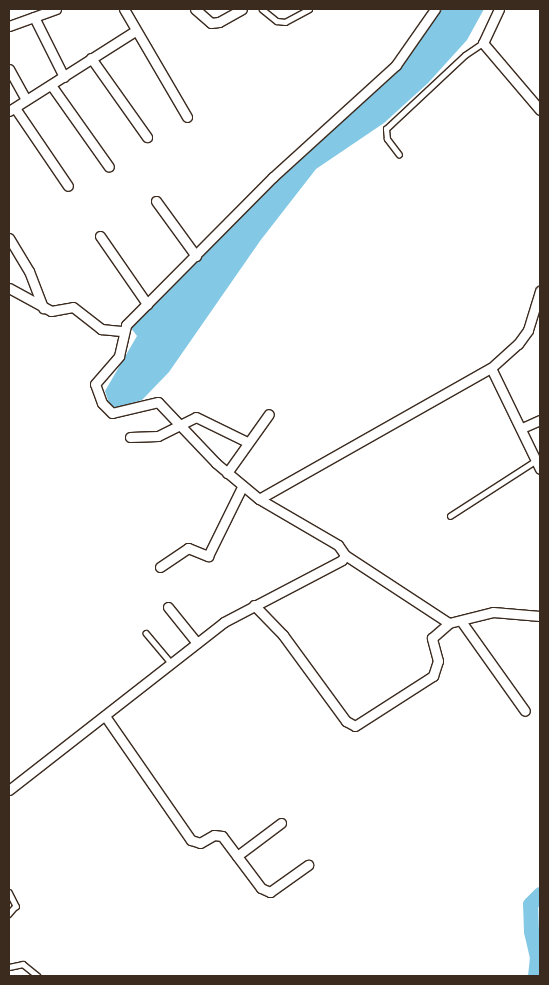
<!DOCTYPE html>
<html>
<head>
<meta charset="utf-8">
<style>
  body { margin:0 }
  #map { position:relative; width:549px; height:985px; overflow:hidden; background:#fff; font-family:Dekko,sans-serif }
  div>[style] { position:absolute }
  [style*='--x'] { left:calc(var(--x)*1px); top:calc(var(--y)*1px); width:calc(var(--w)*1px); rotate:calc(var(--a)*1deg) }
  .water>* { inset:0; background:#83c8e4 }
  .river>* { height:15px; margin:-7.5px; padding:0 7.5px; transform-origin:7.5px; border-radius:7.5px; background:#83c8e4 }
  .roads { filter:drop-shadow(1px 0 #3b2a1e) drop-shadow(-1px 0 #3b2a1e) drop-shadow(0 1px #3b2a1e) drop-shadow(0 -1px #3b2a1e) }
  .service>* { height:4.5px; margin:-2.25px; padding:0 2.25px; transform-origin:2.25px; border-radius:2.25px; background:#fff }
  .minor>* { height:9px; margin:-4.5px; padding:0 4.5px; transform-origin:4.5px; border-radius:4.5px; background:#fff }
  span { translate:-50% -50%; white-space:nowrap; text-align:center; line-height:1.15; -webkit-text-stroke:4px #fff; paint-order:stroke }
  .frame { position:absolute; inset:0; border:10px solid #3b2a1e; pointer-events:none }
</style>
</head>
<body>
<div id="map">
  <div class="water">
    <div style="clip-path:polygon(438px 9px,484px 9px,467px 40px,428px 83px,384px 123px,316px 169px,260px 241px,169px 372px,142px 400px,111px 409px,105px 391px,137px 336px,131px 328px,211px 243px,400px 67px)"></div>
  </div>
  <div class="river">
    <div style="--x:535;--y:976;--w:19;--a:-84"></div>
    <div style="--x:537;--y:957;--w:27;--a:-103"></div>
    <div style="--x:531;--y:931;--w:27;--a:-92"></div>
    <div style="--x:530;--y:904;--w:14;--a:-45"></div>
  </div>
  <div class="roads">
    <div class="service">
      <div style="--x:262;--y:9;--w:19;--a:39"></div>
      <div style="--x:277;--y:21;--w:8;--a:7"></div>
      <div style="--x:285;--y:22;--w:27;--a:-28"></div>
      <div style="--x:399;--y:155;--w:20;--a:-127"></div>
      <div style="--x:387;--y:139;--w:10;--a:-96"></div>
      <div style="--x:386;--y:129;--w:108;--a:-43.1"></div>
      <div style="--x:465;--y:55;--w:22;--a:-34"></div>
      <div style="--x:450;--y:516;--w:101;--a:-32.9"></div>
      <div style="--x:146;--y:633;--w:39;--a:50"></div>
      <div style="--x:9;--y:892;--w:16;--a:63"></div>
      <div style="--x:16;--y:906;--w:11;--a:131"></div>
      <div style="--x:9;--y:967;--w:14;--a:-12"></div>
      <div style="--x:23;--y:964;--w:19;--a:39"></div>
    </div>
    <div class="minor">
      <div style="--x:124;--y:9;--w:125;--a:59.7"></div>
      <div style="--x:195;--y:9;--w:21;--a:41"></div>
      <div style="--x:211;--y:23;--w:8;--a:-7"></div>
      <div style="--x:219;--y:22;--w:26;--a:-29"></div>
      <div style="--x:499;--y:9;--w:38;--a:115"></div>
      <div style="--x:483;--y:43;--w:88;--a:49.6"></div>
      <div style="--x:34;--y:17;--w:67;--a:63.4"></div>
      <div style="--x:9;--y:26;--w:50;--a:-19.9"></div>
      <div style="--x:91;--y:58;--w:97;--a:54.7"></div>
      <div style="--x:9;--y:69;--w:35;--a:61"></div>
      <div style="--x:51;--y:85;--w:100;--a:54.7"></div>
      <div style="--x:15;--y:108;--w:94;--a:55.8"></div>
      <div style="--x:9;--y:111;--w:149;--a:-32.4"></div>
      <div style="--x:156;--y:201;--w:68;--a:54"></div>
      <div style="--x:100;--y:236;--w:83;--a:55.3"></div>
      <div style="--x:9;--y:238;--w:39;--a:59"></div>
      <div style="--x:29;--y:271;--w:40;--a:69"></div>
      <div style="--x:9;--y:288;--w:48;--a:28.7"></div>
      <div style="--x:51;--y:311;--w:22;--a:-10"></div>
      <div style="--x:73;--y:307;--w:36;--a:38"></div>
      <div style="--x:101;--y:329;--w:20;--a:6"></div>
      <div style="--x:491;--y:368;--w:112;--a:64.1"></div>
      <div style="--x:522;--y:428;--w:20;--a:-24"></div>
      <div style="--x:130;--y:437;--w:28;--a:-2"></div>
      <div style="--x:158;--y:436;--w:42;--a:-26.6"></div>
      <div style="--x:196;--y:417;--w:57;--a:26.1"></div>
      <div style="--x:227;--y:473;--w:72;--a:-54.6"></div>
      <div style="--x:259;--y:499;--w:56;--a:-140.1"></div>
      <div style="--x:216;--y:463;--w:84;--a:-133.6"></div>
      <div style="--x:158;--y:402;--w:47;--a:166.6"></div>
      <div style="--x:112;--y:413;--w:14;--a:-135"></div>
      <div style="--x:102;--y:403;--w:20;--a:-110"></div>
      <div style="--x:95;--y:384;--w:37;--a:-49"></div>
      <div style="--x:119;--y:356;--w:32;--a:-77"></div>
      <div style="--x:126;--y:325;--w:209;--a:-45.2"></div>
      <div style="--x:273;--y:177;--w:166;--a:-42.3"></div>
      <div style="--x:396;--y:65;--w:68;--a:-55.1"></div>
      <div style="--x:345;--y:555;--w:124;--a:33.2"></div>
      <div style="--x:449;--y:623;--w:45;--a:-14"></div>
      <div style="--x:493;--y:612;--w:47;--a:4.9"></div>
      <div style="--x:160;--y:567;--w:34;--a:-34"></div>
      <div style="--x:188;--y:548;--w:22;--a:22"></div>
      <div style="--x:208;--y:556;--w:77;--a:-63.8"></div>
      <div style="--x:254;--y:605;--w:42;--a:46"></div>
      <div style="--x:283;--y:635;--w:107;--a:53.8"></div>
      <div style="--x:346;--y:721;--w:10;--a:29"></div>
      <div style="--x:355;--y:726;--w:93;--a:-32.7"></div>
      <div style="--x:433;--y:676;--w:16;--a:-72"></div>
      <div style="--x:438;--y:661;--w:24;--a:-105"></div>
      <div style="--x:432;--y:638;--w:23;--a:-41"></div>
      <div style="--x:168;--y:607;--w:46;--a:51.1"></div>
      <div style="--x:461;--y:621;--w:110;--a:54.6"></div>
      <div style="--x:105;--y:716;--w:151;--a:55.3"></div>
      <div style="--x:191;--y:840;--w:9;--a:18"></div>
      <div style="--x:200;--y:843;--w:16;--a:-30"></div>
      <div style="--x:214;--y:835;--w:8;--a:7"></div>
      <div style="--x:222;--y:836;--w:65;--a:53.1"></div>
      <div style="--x:261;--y:888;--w:10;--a:24"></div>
      <div style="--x:270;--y:892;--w:47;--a:-35.4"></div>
      <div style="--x:9;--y:790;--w:273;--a:-38"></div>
      <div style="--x:224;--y:622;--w:133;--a:-27.7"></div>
      <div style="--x:342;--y:560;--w:6;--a:-59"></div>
      <div style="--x:345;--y:555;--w:12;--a:-125"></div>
      <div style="--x:338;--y:545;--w:91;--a:-149.8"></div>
      <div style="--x:259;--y:499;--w:266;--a:-29.5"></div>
      <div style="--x:491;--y:368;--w:36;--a:-42"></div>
      <div style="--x:518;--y:344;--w:17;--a:-54"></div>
      <div style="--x:528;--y:330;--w:41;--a:-72.9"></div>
      <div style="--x:237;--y:856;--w:55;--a:-36.9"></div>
    </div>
  </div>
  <div class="frame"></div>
</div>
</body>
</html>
